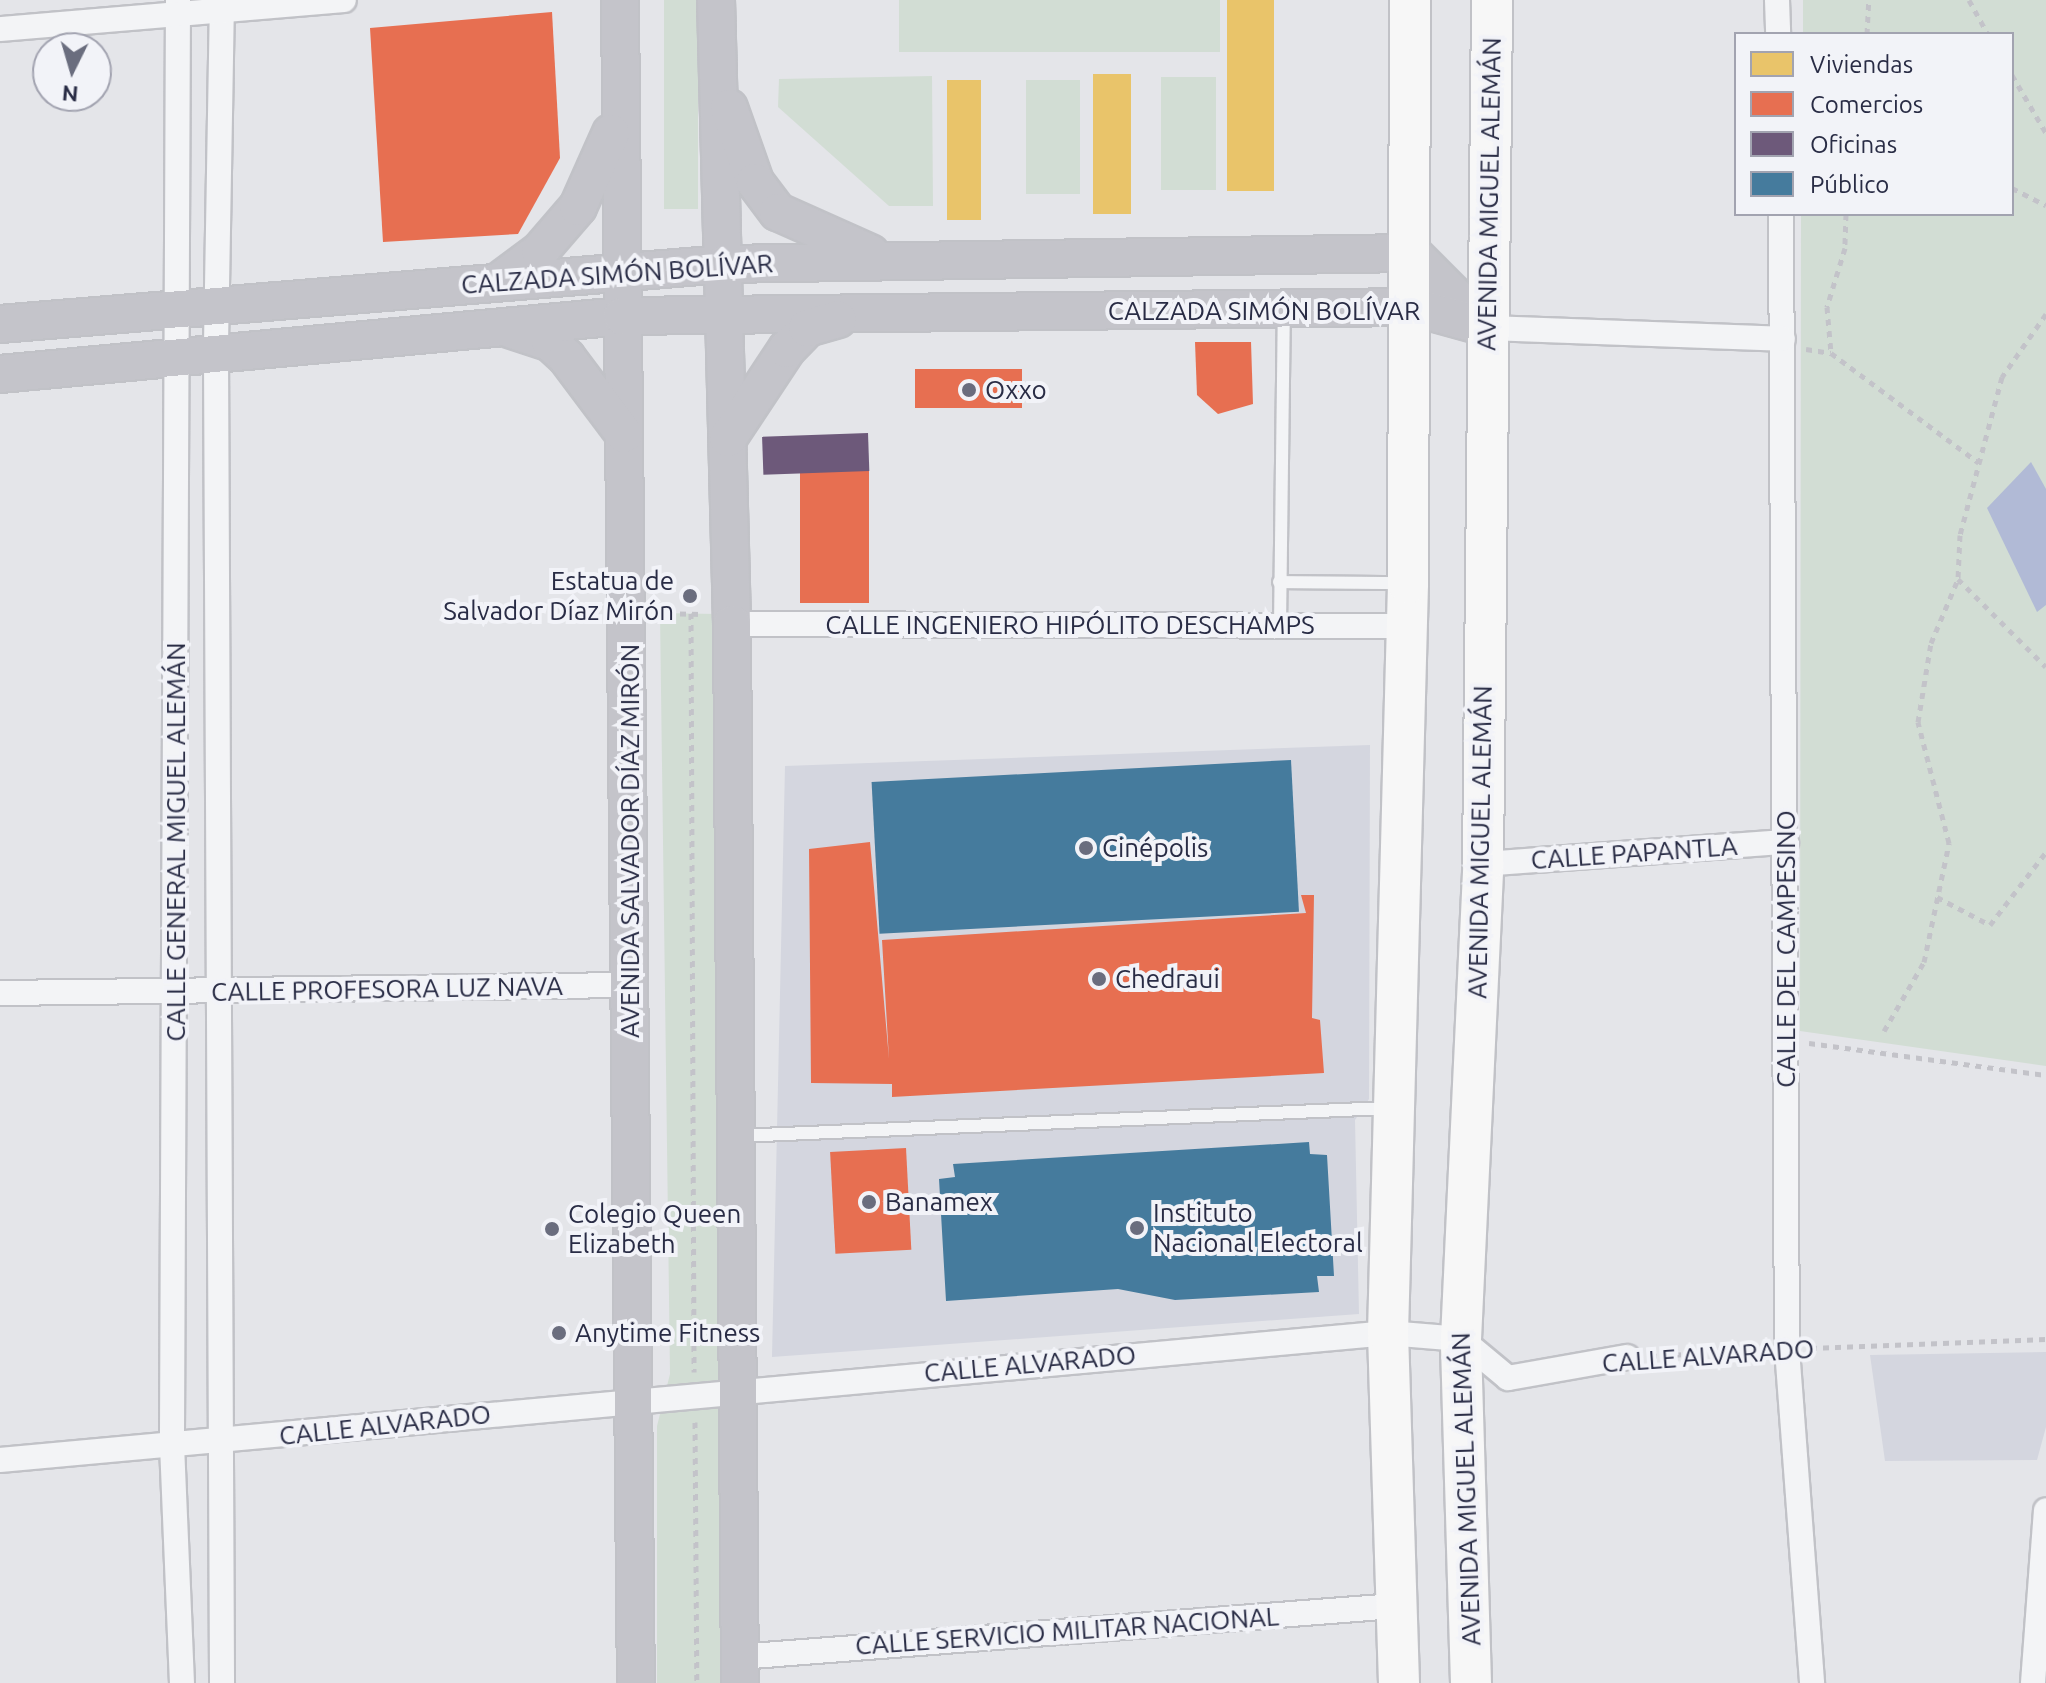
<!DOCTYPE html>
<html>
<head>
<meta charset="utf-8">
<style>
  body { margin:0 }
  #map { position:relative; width:2046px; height:1683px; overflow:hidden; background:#e4e5e9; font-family:Ubuntu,sans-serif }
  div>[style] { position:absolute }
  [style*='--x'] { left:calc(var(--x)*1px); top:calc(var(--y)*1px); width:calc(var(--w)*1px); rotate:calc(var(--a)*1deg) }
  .built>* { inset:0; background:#d4d6df }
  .green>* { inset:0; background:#d2ddd4; transform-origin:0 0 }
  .water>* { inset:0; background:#b1bad6 }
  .homes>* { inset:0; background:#e9c46a; transform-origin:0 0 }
  .shops>* { inset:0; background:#e76f51; transform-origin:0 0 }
  .offices>* { inset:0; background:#6d597a; transform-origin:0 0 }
  .public>* { inset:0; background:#457b9d; transform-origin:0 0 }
  .path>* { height:5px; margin-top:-2.5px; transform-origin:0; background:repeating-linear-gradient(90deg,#c3c3c9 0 6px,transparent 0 12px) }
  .roads { filter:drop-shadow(2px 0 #c1c2c7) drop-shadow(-2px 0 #c1c2c7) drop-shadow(0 2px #c1c2c7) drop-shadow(0 -2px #c1c2c7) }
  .service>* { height:12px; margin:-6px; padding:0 6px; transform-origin:6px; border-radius:6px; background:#f3f4f6 }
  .minor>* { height:24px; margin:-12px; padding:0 12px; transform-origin:12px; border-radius:12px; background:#f3f4f6 }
  .secondary>* { height:36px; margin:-18px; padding:0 18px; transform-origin:18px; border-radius:18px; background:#c4c4ca }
  .primary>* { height:40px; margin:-20px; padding:0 20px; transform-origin:20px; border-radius:20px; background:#f7f7f7 }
  .dots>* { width:22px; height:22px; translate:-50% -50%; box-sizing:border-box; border:4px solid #f2f3f8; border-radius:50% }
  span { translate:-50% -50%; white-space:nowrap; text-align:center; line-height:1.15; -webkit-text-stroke:8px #f2f3f8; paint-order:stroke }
  .street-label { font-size:26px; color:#292c45 }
  .poi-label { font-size:26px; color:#292c45 }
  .left { translate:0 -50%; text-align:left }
  .right { translate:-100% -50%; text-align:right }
  .legend { position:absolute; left:1734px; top:32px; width:280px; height:184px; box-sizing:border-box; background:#f2f3f8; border:2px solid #a2a3b0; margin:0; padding:10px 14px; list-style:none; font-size:24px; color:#292c45 }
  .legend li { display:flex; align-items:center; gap:16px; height:40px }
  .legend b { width:40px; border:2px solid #a2a3b0 }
  .north { position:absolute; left:32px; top:32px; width:80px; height:80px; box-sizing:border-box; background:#f2f3f8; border:2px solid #a2a3b0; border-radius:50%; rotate:185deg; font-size:22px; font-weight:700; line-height:32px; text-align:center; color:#292c45 }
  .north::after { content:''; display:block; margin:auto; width:28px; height:36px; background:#6a6d7e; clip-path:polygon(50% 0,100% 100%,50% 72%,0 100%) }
</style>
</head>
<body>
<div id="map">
  <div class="built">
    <div style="clip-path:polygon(1370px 745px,1369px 1099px,1355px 1120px,1359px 1314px,772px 1357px,785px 766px)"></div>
    <div style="clip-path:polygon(2046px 1352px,2046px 1427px,2037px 1460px,1885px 1461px,1870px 1355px)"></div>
  </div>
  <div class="green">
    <div style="left:664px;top:0;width:34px;height:209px"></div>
    <div style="left:899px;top:0;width:321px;height:52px"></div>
    <div style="clip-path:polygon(1803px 0,2046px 0,2046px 1066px,1800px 1031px,1801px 214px,2012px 214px,2012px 34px,1803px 34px)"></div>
    <div style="clip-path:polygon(932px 76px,933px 206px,889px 206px,778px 107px,779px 79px)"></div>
    <div style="left:1161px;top:77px;width:55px;height:113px"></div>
    <div style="left:1026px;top:80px;width:54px;height:114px"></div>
    <div style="clip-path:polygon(660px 613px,717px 614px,718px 1368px,731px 1683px,657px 1683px,657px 1426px,670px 1374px)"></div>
  </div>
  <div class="water">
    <div style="clip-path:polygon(2031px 462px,2046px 489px,2046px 605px,2037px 612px,1987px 508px)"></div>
  </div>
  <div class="homes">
    <div style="left:1227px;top:0;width:47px;height:191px"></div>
    <div style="left:1093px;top:74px;width:38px;height:140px"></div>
    <div style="left:947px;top:80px;width:34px;height:140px"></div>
  </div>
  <div class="shops">
    <div style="clip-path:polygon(552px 12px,560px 158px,518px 234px,383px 242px,370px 28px)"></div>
    <div style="clip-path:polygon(1195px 342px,1251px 342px,1253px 404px,1218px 414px,1197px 395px)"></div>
    <div style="left:1022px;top:369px;width:39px;height:107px;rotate:90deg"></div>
    <div style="left:800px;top:471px;width:69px;height:132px"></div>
    <div style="clip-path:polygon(870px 842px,889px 1059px,882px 940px,1306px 913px,1301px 895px,1314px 895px,1312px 1018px,1320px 1020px,1324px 1073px,892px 1097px,892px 1084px,811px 1083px,809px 849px)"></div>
    <div style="left:906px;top:1148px;width:102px;height:76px;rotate:87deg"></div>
  </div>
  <div class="offices">
    <div style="left:868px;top:433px;width:38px;height:106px;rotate:88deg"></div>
  </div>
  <div class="public">
    <div style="left:1291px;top:760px;width:152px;height:420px;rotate:87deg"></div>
    <div style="clip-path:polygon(1309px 1142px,1310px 1154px,1327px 1155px,1334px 1276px,1317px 1276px,1319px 1292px,1175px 1300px,1118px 1289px,946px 1301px,939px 1179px,955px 1177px,953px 1164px)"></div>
  </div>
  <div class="path">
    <div style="--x:1969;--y:0;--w:39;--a:61"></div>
    <div style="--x:1867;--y:34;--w:34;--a:-87"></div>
    <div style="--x:2012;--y:75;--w:67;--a:59.6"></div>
    <div style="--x:2012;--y:188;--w:38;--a:27"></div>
    <div style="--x:1846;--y:214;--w:34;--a:92"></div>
    <div style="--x:1845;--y:248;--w:62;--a:107"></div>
    <div style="--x:1827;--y:307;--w:46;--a:85"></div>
    <div style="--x:1831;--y:353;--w:184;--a:36.6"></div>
    <div style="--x:2046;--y:314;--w:77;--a:124.9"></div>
    <div style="--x:2002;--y:377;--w:163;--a:104.9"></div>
    <div style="--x:1960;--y:535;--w:44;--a:92.6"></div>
    <div style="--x:1958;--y:579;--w:124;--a:45"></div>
    <div style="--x:1806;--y:349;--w:25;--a:9"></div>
    <div style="--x:656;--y:613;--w:46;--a:1.2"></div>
    <div style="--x:691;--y:613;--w:759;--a:89.77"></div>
    <div style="--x:1937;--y:897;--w:60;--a:27.8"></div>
    <div style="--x:1990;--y:925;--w:92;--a:-52.5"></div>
    <div style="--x:1884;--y:1031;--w:80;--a:-59.9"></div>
    <div style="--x:1924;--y:962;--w:122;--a:-78.1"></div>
    <div style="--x:1949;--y:843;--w:125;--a:-104.4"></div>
    <div style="--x:1918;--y:722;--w:80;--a:-80.7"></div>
    <div style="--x:1931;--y:643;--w:69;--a:-67.1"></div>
    <div style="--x:1809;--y:1043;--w:239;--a:7.7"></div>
    <div style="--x:1811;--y:1348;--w:235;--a:-2.2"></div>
    <div style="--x:1651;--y:1356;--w:110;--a:-3.1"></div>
    <div style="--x:695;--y:1422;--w:261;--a:89.6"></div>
  </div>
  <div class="roads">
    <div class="service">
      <div style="--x:1279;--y:582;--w:125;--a:0.5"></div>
      <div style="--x:1280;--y:626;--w:314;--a:-89.3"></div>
      <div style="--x:738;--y:1136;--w:650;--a:-2.47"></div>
    </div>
    <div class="minor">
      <div style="--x:178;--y:0;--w:1445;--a:90.24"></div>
      <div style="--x:172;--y:1445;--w:238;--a:87.6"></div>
      <div style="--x:222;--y:0;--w:356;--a:91"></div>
      <div style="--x:216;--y:356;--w:1327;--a:89.74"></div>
      <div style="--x:1777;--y:0;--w:34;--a:88"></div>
      <div style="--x:0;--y:29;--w:345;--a:-4.8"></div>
      <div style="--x:1781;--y:214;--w:1135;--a:89.7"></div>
      <div style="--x:1787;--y:1349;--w:335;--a:85.7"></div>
      <div style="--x:1487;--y:328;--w:296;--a:2.1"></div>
      <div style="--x:732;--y:624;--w:675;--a:0.17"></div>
      <div style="--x:1483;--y:864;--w:304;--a:-4.2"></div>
      <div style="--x:0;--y:993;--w:630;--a:-0.73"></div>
      <div style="--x:0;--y:1460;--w:1394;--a:-5.23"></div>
      <div style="--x:1388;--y:1333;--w:73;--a:4.7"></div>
      <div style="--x:1461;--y:1339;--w:61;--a:39.7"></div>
      <div style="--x:1508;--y:1378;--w:121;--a:-10"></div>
      <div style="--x:739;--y:1657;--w:658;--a:-4.45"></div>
      <div style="--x:2033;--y:1683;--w:173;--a:-85.7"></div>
    </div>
    <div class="secondary">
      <div style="--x:620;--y:0;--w:1683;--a:89.46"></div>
      <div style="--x:716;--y:0;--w:624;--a:88.53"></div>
      <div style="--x:732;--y:624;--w:1059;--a:89.57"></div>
      <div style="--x:729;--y:108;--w:78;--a:70.6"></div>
      <div style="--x:755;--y:182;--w:38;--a:53"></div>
      <div style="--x:778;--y:212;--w:101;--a:24"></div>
      <div style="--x:501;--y:280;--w:49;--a:-36.6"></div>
      <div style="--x:540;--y:251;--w:58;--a:-49.2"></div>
      <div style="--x:578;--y:207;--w:81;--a:-66"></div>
      <div style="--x:0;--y:324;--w:726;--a:-4.74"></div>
      <div style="--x:724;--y:264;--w:688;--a:-0.92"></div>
      <div style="--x:1412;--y:253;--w:106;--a:45"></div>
      <div style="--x:512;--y:330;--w:40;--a:18"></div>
      <div style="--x:550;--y:342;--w:23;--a:43"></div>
      <div style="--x:567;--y:358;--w:95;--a:53.1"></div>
      <div style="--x:0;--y:374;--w:625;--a:-5.33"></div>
      <div style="--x:622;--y:316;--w:791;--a:-0.65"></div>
      <div style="--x:1413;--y:307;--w:76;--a:15.3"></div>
      <div style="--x:728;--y:438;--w:107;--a:-56.5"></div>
      <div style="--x:787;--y:349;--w:29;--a:-46"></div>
      <div style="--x:807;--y:328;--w:32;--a:-16"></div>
    </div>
    <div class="primary">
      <div style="--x:1399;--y:1683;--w:350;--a:-91.8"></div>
      <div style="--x:1388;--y:1333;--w:750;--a:-88.47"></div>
      <div style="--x:1408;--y:583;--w:583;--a:-89.8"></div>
      <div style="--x:1471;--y:1683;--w:344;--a:-91.7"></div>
      <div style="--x:1461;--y:1339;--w:476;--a:-87.3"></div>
      <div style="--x:1483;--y:864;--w:864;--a:-89.4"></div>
    </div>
  </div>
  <div class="dots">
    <div style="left:969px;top:390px;background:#6a6d7e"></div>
    <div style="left:690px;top:596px;background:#6a6d7e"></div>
    <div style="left:1086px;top:848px;background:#6a6d7e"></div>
    <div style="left:1099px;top:979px;background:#6a6d7e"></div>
    <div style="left:869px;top:1202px;background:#6a6d7e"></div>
    <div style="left:1137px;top:1228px;background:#6a6d7e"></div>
    <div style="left:552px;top:1229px;background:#6a6d7e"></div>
    <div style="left:559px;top:1333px;background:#6a6d7e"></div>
  </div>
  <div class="street-label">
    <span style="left:1489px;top:194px;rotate:-89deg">AVENIDA MIGUEL ALEMÁN</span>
    <span style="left:617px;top:274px;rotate:-4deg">CALZADA SIMÓN BOLÍVAR</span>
    <span style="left:1264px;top:311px">CALZADA SIMÓN BOLÍVAR</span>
    <span style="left:1070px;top:625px">CALLE INGENIERO HIPÓLITO DESCHAMPS</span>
    <span style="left:630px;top:841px;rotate:-90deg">AVENIDA SALVADOR DÍAZ MIRÓN</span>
    <span style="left:176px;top:842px;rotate:-90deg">CALLE GENERAL MIGUEL ALEMÁN</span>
    <span style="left:1480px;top:842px;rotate:-89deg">AVENIDA MIGUEL ALEMÁN</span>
    <span style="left:1634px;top:853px;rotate:-4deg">CALLE PAPANTLA</span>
    <span style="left:1786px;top:949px;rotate:-90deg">CALLE DEL CAMPESINO</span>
    <span style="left:387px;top:989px;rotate:-1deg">CALLE PROFESORA LUZ NAVA</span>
    <span style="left:1708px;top:1356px;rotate:-4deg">CALLE ALVARADO</span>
    <span style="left:1030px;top:1364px;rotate:-5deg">CALLE ALVARADO</span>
    <span style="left:385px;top:1425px;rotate:-6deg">CALLE ALVARADO</span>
    <span style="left:1466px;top:1489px;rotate:-92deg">AVENIDA MIGUEL ALEMÁN</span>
    <span style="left:1067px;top:1631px;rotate:-4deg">CALLE SERVICIO MILITAR NACIONAL</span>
  </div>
  <div class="poi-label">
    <span class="left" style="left:985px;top:390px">Oxxo</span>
    <span class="right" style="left:674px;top:596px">Estatua de<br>Salvador Díaz Mirón</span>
    <span class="left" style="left:1102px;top:848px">Cinépolis</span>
    <span class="left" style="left:1115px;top:979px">Chedraui</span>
    <span class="left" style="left:885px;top:1202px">Banamex</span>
    <span class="left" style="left:1153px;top:1228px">Instituto<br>Nacional Electoral</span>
    <span class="left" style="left:568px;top:1229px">Colegio Queen<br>Elizabeth</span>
    <span class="left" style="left:575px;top:1333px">Anytime Fitness</span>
  </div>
  <ul class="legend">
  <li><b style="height:22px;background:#e9c46a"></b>Viviendas</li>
  <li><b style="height:22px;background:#e76f51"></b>Comercios</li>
  <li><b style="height:22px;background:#6d597a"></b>Oficinas</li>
  <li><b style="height:22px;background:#457b9d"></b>Público</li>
  </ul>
  <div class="north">N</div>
</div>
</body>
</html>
